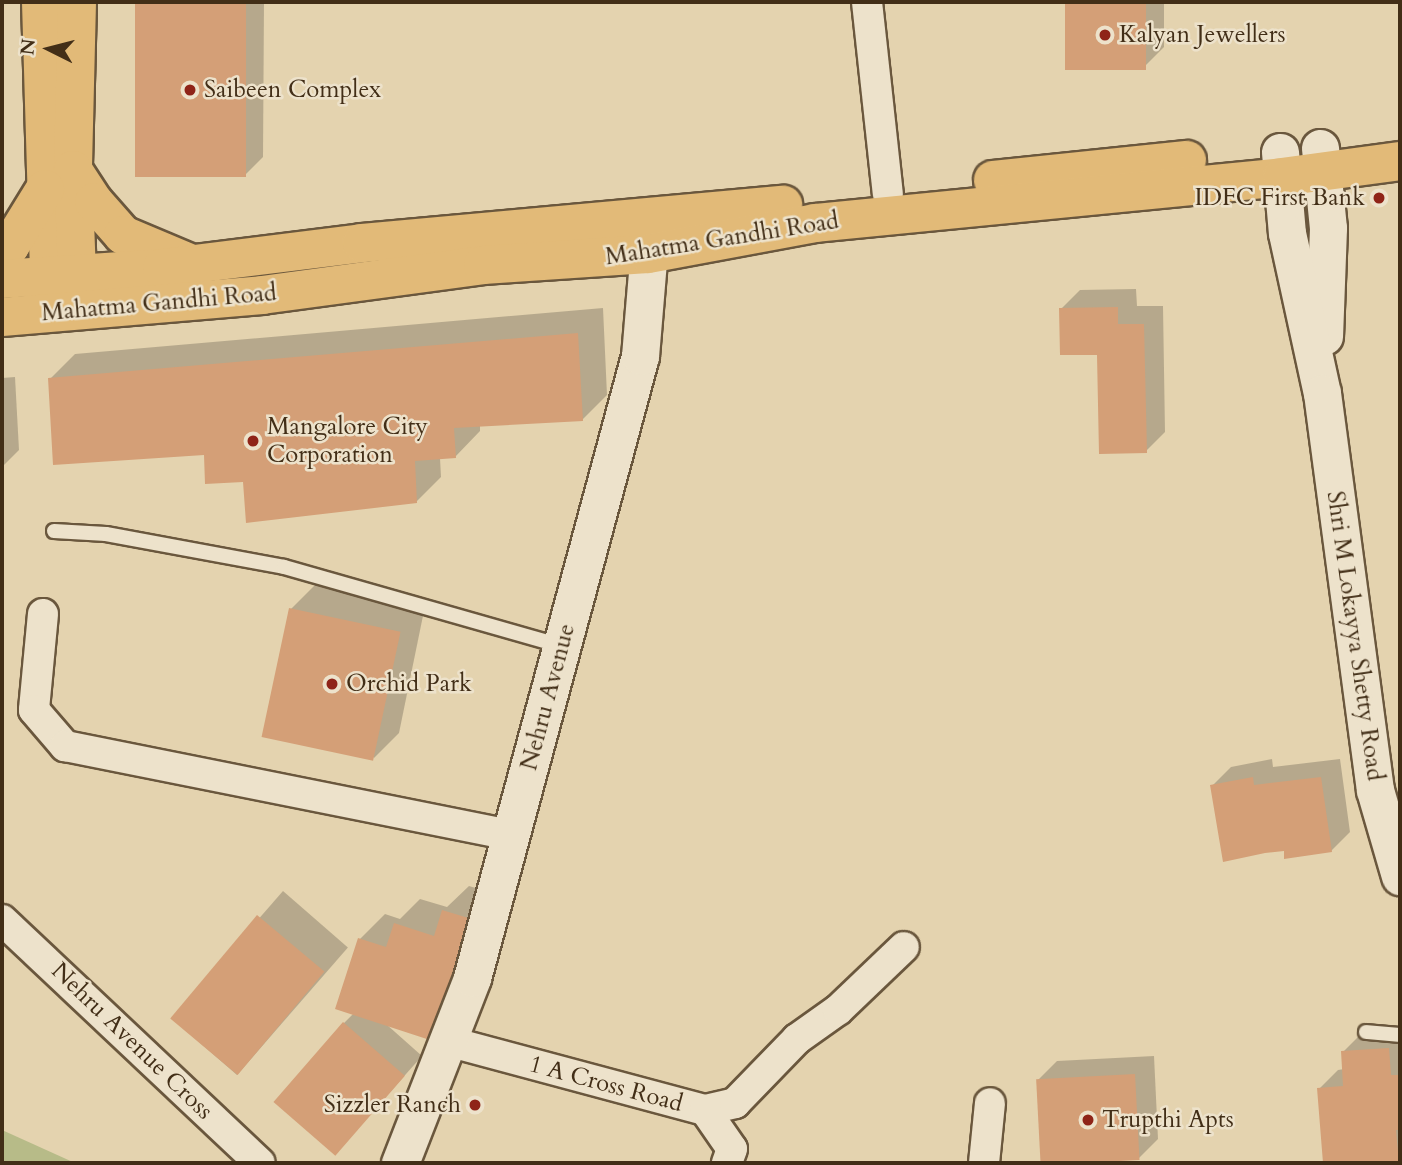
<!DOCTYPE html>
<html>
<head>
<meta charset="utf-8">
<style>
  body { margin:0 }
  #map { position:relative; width:1402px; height:1165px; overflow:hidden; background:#e4d3af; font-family:Cardo,serif }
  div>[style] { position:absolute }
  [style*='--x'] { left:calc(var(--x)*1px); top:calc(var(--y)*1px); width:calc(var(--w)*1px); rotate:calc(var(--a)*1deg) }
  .green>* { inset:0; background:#b7bb88 }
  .shadow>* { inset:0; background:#0003; transform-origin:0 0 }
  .building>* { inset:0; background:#d49f77; transform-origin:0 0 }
  .roads { filter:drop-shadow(2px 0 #6a573d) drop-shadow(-2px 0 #6a573d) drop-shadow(0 2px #6a573d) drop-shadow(0 -2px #6a573d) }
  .service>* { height:14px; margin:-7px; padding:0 7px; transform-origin:7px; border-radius:7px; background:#ede2cb }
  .minor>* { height:30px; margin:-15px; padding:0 15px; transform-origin:15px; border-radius:15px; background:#ede2cb }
  .tertiary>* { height:37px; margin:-18.5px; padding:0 18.5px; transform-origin:18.5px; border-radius:18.5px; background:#ede2cb }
  .primary>* { height:38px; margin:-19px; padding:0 19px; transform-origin:19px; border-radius:19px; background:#e2ba78 }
  .dots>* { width:19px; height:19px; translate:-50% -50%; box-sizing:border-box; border:4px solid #ede2cb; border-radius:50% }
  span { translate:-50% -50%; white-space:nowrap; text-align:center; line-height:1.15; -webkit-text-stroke:5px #ede2cb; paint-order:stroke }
  .poi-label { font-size:24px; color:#422e17 }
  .left { translate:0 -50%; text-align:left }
  .right { translate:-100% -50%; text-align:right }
  .street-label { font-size:24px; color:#422e17 }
  .frame { position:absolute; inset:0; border:4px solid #422e17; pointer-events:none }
  .north { position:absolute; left:14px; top:14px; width:70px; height:70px; -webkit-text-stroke:5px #ede2cb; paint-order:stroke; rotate:276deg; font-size:19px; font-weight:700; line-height:28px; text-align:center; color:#422e17 }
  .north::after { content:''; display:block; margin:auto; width:24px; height:32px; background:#422e17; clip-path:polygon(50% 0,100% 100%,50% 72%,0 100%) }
</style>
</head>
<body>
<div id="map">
  <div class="green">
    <div style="clip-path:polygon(2px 1130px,75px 1163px,2px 1163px)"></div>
  </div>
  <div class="shadow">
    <div style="clip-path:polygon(137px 2px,264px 2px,263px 157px,244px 176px,136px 176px)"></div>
    <div style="clip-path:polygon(1164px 2px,1164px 47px,1145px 66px,1066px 3px)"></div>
    <div style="clip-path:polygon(1136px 289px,1137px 306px,1163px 306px,1165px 432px,1146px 451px,1098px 353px,1061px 309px,1080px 290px)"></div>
    <div style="clip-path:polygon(603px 308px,607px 395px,582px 420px,480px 425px,480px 431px,455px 457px,440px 458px,441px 477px,416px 502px,245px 480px,206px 453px,50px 379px,75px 354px)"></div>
    <div style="clip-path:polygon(15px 377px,19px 450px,2px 467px,2px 378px)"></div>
    <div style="clip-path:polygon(316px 584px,425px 606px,399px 733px,374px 758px,291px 609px)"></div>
    <div style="clip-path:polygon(1272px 759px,1273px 767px,1340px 759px,1350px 832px,1331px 851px,1285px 849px,1212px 786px,1231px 767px)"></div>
    <div style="clip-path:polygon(469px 886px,499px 895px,386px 1024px,422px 1056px,335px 1154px,344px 1023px,354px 1013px,360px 939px,385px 914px,400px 919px,420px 899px,447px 907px)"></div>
    <div style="left:283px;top:891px;width:86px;height:169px;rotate:41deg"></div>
    <div style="clip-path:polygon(1400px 1030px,1400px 1163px,1324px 1163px,1319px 1089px,1338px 1070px,1344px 1069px,1343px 1052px,1362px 1033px)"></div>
    <div style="clip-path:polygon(1154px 1056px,1158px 1139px,1139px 1158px,1042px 1163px,1038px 1080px,1057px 1061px)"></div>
  </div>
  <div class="building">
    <div style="left:135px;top:2px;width:111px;height:175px"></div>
    <div style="left:1065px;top:2px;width:81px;height:68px"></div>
    <div style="clip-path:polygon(1118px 307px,1118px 324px,1144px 324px,1147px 453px,1099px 454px,1097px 355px,1060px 355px,1059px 308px)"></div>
    <div style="clip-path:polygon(578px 333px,583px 421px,454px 428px,456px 458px,415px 461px,417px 503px,246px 523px,243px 482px,205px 484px,204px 455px,53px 465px,48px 378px)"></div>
    <div style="left:289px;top:608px;width:114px;height:132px;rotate:12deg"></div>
    <div style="clip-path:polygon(1253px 777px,1254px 785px,1321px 777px,1332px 852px,1284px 859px,1284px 851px,1265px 853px,1223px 862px,1210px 785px)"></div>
    <div style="clip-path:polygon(442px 910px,475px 920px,436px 1042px,335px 1009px,358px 938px,386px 947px,394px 923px,434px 936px)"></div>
    <div style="left:257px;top:915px;width:88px;height:135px;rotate:40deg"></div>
    <div style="left:343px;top:1022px;width:82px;height:106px;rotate:41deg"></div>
    <div style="clip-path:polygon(1389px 1048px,1391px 1075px,1400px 1075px,1400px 1130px,1396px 1130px,1399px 1163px,1323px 1163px,1317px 1088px,1343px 1086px,1341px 1051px)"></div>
    <div style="left:1135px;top:1074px;width:86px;height:99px;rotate:87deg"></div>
  </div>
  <div class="roads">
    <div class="service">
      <div style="--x:54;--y:531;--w:52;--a:3.3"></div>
      <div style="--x:106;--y:534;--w:181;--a:10.5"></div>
      <div style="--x:284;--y:567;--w:289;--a:15.9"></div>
      <div style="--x:1366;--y:1032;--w:34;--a:5"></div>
    </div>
    <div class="minor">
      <div style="--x:867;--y:2;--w:193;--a:83.8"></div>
      <div style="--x:43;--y:614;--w:96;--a:95.4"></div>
      <div style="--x:34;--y:710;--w:48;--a:49.3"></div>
      <div style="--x:65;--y:746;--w:455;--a:11.3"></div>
      <div style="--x:2;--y:920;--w:354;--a:43.3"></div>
      <div style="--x:447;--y:1041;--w:267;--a:15"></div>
      <div style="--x:705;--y:1110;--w:47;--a:55.3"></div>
      <div style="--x:732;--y:1149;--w:15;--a:110"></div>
      <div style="--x:705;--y:1110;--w:31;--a:-13"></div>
      <div style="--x:735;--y:1103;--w:89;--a:-45.9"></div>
      <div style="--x:797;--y:1039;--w:50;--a:-35.3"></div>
      <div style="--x:838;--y:1010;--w:91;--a:-43.7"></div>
      <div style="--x:984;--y:1163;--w:60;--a:-84.3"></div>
    </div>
    <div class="tertiary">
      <div style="--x:1320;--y:148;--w:80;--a:84.3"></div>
      <div style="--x:1328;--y:228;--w:108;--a:92.1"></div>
      <div style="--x:1280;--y:152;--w:81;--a:85.1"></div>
      <div style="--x:1287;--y:233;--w:164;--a:77.7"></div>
      <div style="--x:1322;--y:393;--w:401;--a:82.4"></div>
      <div style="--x:1375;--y:790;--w:90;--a:73.8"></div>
      <div style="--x:400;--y:1163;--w:199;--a:-68.7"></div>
      <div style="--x:472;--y:978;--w:644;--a:-74.89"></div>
      <div style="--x:640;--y:356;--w:132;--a:-85.2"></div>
    </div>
    <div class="primary">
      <div style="--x:41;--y:2;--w:298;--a:88.3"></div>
      <div style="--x:77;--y:2;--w:168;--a:91.4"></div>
      <div style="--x:73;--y:170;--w:131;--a:87.8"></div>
      <div style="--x:73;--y:170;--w:38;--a:57"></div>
      <div style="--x:94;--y:202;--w:44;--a:48.7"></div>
      <div style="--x:123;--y:235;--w:69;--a:22.9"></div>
      <div style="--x:993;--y:180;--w:195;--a:-5.9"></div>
      <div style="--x:2;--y:252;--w:10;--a:-37"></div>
      <div style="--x:10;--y:246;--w:67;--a:-58.4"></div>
      <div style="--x:2;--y:279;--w:160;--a:-3.9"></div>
      <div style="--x:162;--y:268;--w:202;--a:-7.1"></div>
      <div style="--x:362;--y:243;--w:423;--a:-5.2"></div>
      <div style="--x:2;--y:317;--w:261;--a:-4.8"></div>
      <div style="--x:262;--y:295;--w:223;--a:-7.7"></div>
      <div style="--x:483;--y:265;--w:165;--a:-3.8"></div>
      <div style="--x:648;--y:254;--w:170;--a:-10.5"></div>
      <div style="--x:815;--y:223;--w:469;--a:-5.6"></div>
      <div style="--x:1282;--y:177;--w:119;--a:-7.7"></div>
    </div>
  </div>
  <div class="dots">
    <div style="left:1105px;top:35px;background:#8f2418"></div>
    <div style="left:190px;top:90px;background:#8f2418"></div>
    <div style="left:1379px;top:198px;background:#8f2418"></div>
    <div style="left:253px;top:441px;background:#8f2418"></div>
    <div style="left:332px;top:684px;background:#8f2418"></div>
    <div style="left:475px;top:1105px;background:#8f2418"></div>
    <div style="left:1088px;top:1120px;background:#8f2418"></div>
  </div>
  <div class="poi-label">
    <span class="left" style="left:1119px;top:35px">Kalyan Jewellers</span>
    <span class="left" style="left:204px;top:90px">Saibeen Complex</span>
    <span class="right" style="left:1365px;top:198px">IDFC First Bank</span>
    <span class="left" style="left:267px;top:441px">Mangalore City<br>Corporation</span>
    <span class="left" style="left:346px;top:684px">Orchid Park</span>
    <span class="right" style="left:461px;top:1105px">Sizzler Ranch</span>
    <span class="left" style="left:1102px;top:1120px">Trupthi Apts</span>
  </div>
  <div class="street-label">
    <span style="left:722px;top:239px;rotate:-9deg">Mahatma Gandhi Road</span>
    <span style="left:159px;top:303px;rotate:-5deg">Mahatma Gandhi Road</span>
    <span style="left:1355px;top:636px;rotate:82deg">Shri M Lokayya Shetty Road</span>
    <span style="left:548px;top:697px;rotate:-75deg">Nehru Avenue</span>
    <span style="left:132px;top:1041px;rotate:44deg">Nehru Avenue Cross</span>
    <span style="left:606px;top:1084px;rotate:15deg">1 A Cross Road</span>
  </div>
  <div class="frame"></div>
  <div class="north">N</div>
</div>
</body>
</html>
